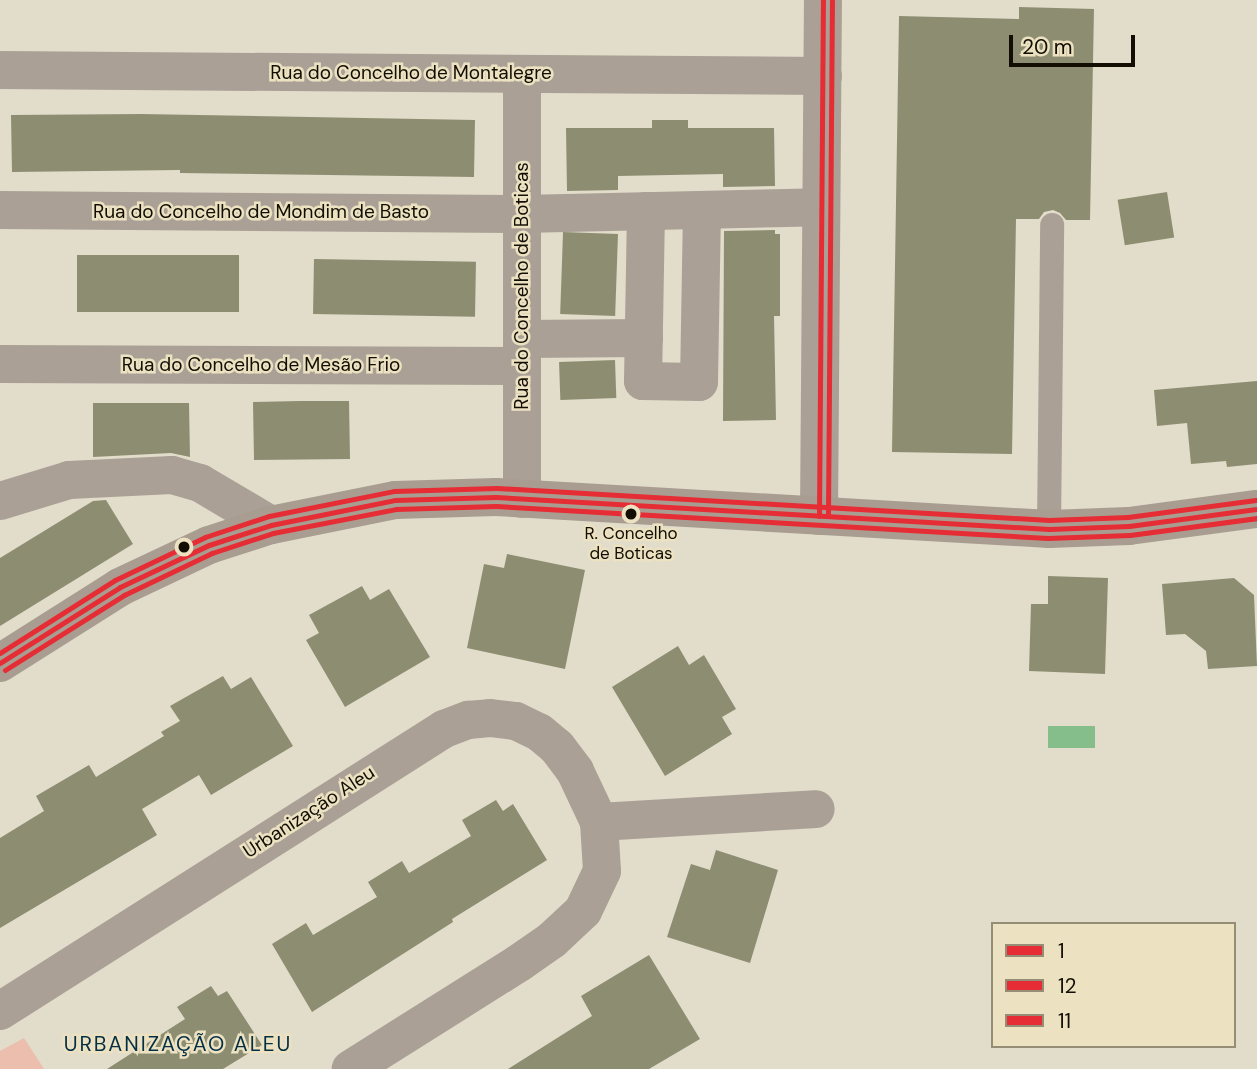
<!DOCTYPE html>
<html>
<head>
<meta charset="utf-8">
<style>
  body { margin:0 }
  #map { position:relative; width:1257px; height:1069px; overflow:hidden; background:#e2dccb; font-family:"DM Sans",sans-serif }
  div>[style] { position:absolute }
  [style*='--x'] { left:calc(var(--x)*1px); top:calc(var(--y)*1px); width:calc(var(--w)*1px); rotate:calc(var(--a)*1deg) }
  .green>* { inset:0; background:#ebbead }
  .water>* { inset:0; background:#85bd8b; transform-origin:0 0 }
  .building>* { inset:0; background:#8d8e71; transform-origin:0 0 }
  .lane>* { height:24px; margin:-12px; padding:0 12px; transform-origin:12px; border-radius:12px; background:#aaa095 }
  .street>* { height:38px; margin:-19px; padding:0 19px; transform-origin:19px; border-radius:19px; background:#aaa095 }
  .secondary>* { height:38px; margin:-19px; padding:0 19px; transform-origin:19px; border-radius:19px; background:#a89d90 }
  .bus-1>* { height:5px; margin:-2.5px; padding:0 2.5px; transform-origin:2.5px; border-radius:2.5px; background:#e62c34 }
  .bus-2>* { height:5px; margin:-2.5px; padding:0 2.5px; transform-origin:2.5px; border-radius:2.5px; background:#e62c34 }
  .bus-3>* { height:5px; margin:-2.5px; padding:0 2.5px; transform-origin:2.5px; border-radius:2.5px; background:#e62c34 }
  .dots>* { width:19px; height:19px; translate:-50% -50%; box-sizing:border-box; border:4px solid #ece1c1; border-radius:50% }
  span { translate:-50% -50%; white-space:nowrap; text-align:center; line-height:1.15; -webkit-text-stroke:5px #ece1c1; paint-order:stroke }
  .bus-label { font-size:17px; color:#120e04 }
  .street-label { font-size:19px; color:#120e04 }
  .neighbourhood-label { font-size:21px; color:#032f45; letter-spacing:2px }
  .legend { position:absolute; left:991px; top:922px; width:245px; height:126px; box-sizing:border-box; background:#ece1c1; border:2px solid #958d75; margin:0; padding:9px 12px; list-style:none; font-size:21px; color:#120e04 }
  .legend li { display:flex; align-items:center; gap:14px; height:35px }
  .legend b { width:35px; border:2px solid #958d75 }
  .scale { position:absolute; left:1009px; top:35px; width:126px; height:32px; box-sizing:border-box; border:4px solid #120e04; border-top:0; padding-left:9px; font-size:21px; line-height:24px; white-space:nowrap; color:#120e04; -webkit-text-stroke:5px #ece1c1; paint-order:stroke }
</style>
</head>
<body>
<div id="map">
  <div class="green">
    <div style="clip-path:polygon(24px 1038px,44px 1069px,0 1069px,0 1051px)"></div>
  </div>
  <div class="water">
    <div style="left:1048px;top:726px;width:47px;height:22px"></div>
  </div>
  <div class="building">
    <div style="clip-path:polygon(1019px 7px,1094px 9px,1090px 220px,1066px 220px,1060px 213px,1053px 210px,1044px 212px,1039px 219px,1016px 219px,1012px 454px,892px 452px,899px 16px,1019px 19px)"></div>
    <div style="clip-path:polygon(141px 114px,475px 120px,474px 177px,180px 173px,180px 170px,12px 172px,11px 115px)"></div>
    <div style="clip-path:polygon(652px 120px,688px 120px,688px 128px,774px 128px,775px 186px,723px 187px,723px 174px,618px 176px,618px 190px,567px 191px,566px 128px,652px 128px)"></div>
    <div style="left:1167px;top:192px;width:46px;height:50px;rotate:81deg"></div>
    <div style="clip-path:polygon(775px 230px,775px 234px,780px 234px,780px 316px,774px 316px,776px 420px,723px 421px,724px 231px)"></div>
    <div style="left:618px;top:234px;width:82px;height:55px;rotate:92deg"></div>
    <div style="left:77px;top:255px;width:162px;height:57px"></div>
    <div style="left:314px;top:259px;width:162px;height:55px;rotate:1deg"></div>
    <div style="left:615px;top:360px;width:38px;height:56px;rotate:88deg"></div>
    <div style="clip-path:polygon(1257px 381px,1257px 464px,1227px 467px,1226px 461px,1191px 464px,1187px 423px,1157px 426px,1154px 390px)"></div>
    <div style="clip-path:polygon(300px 401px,349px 401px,350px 459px,254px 460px,253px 402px)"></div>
    <div style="clip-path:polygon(93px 403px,189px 403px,190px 457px,171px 453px,93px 457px)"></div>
    <div style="clip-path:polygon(106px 500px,133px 544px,0 626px,0 558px,93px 501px)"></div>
    <div style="clip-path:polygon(507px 554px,585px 570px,565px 669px,467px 648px,484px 564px,504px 568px)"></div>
    <div style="clip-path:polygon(1048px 576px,1108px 578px,1105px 674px,1029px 671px,1031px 604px,1048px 604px)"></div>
    <div style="clip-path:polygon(1234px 578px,1254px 595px,1257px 666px,1208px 669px,1206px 651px,1185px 634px,1166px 635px,1162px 584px)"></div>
    <div style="clip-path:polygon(362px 586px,370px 600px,389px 589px,430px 657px,345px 707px,306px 640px,319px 633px,309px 615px)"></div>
    <div style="clip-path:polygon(678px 646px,689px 665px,704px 655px,736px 709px,722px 717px,732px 734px,665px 776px,612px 687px)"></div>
    <div style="clip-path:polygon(223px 676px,231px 689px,251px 677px,293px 746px,211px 795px,199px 775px,142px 809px,157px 835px,0 928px,0 838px,44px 811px,36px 796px,89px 765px,96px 777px,164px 736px,161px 732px,180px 721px,170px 706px)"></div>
    <div style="clip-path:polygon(496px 800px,503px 811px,513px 804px,547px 860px,452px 919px,453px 922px,312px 1012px,272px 944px,306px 923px,313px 935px,377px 897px,368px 882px,402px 861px,409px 873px,471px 836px,462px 820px)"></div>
    <div style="clip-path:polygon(716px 850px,778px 870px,750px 963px,667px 937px,691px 864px,710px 870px)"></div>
    <div style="clip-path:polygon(649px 955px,700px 1039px,649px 1069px,508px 1069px,592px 1016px,581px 996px)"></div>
    <div style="clip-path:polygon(211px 986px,218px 996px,227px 991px,262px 1045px,223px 1069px,107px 1069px,185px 1019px,177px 1007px)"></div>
  </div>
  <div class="lane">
    <div style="--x:1049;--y:529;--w:304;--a:-89.4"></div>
  </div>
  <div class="street">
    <div style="--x:0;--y:70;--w:823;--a:0.42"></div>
    <div style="--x:522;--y:74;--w:425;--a:90"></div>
    <div style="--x:0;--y:210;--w:522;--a:0.44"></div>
    <div style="--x:522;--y:214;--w:299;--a:-1.3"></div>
    <div style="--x:646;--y:211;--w:170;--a:91"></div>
    <div style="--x:643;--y:381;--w:56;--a:1"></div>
    <div style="--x:699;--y:382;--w:172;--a:-89"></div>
    <div style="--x:522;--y:339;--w:122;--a:-0.5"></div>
    <div style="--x:0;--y:364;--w:522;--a:0.22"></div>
    <div style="--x:0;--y:501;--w:72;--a:-16.9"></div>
    <div style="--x:69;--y:480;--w:103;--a:-2.8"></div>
    <div style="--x:172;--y:475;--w:29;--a:16"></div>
    <div style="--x:200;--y:483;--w:82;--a:30.6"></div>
    <div style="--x:819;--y:516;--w:516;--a:-89.56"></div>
    <div style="--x:599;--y:822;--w:217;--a:-3.4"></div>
    <div style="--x:0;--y:1011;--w:526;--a:-32.42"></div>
    <div style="--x:444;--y:729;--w:26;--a:-21"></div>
    <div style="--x:468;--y:720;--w:22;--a:-5"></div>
    <div style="--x:490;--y:718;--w:26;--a:7"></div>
    <div style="--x:516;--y:721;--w:25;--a:26"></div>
    <div style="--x:539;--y:732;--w:23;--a:40"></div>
    <div style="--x:557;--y:747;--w:30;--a:53"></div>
    <div style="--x:575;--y:771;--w:56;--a:64.8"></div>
    <div style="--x:599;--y:822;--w:49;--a:86.5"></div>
    <div style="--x:602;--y:871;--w:44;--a:115.4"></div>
    <div style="--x:583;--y:911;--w:42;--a:136.9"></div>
    <div style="--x:552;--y:940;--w:40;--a:145.1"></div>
    <div style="--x:519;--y:963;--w:199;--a:147.8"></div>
  </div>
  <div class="secondary">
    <div style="--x:0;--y:663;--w:142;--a:-32.3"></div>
    <div style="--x:120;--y:587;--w:98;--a:-25.3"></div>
    <div style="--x:209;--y:545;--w:65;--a:-17.9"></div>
    <div style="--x:271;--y:525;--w:126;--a:-11.4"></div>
    <div style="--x:395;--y:500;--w:101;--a:-1.7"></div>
    <div style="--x:496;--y:497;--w:554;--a:3.31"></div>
    <div style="--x:1049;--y:529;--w:80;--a:-2.1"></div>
    <div style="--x:1129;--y:526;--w:129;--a:-7.6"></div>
  </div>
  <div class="bus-1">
    <div style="--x:819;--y:516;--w:516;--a:-89.56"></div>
    <div style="--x:0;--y:663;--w:142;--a:-32.3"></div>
    <div style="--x:120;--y:587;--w:98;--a:-25.3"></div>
    <div style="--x:209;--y:545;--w:65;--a:-17.9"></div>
    <div style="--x:271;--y:525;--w:126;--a:-11.4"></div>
    <div style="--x:395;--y:500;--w:101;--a:-1.7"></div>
    <div style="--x:496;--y:497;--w:554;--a:3.31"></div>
    <div style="--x:1049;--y:529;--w:80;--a:-2.1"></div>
    <div style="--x:1129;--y:526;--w:129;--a:-7.6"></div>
  </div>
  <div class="bus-2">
    <div style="--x:828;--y:516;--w:516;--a:-89.56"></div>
    <div style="--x:5;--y:670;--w:141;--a:-32.2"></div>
    <div style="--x:124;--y:595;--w:98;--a:-25.5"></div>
    <div style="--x:212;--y:553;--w:64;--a:-18.2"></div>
    <div style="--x:273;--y:533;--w:125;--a:-11"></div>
    <div style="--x:396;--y:509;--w:100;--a:-1.7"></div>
    <div style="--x:496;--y:506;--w:553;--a:3.32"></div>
    <div style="--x:1048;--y:538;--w:82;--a:-2.1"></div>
    <div style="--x:1130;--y:535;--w:128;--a:-7.6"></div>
  </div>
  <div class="bus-3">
    <div style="--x:0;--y:653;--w:136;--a:-32.4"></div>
    <div style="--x:115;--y:580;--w:100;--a:-25.5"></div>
    <div style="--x:205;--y:537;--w:67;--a:-18.2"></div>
    <div style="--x:269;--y:516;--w:127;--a:-11.3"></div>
    <div style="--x:394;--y:491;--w:103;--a:-1.7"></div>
    <div style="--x:497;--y:488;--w:553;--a:3.32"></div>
    <div style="--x:1049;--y:520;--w:79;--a:-2.2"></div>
    <div style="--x:1128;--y:517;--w:129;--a:-7.6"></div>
  </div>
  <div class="dots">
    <div style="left:631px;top:514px;background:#120e04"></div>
    <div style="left:184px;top:547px;background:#120e04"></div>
  </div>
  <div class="bus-label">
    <span style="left:631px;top:544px">R. Concelho<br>de Boticas</span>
  </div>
  <div class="street-label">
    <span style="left:411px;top:73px">Rua do Concelho de Montalegre</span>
    <span style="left:261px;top:212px">Rua do Concelho de Mondim de Basto</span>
    <span style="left:522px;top:286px;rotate:-90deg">Rua do Concelho de Boticas</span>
    <span style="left:261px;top:365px">Rua do Concelho de Mesão Frio</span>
    <span style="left:309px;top:812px;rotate:-33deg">Urbanização Aleu</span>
  </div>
  <div class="neighbourhood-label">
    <span style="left:178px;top:1044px">URBANIZAÇÃO ALEU</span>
  </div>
  <ul class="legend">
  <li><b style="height:9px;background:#e62c34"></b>1</li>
  <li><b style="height:9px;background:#e62c34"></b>12</li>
  <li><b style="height:9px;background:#e62c34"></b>11</li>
  </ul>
  <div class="scale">20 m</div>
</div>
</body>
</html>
